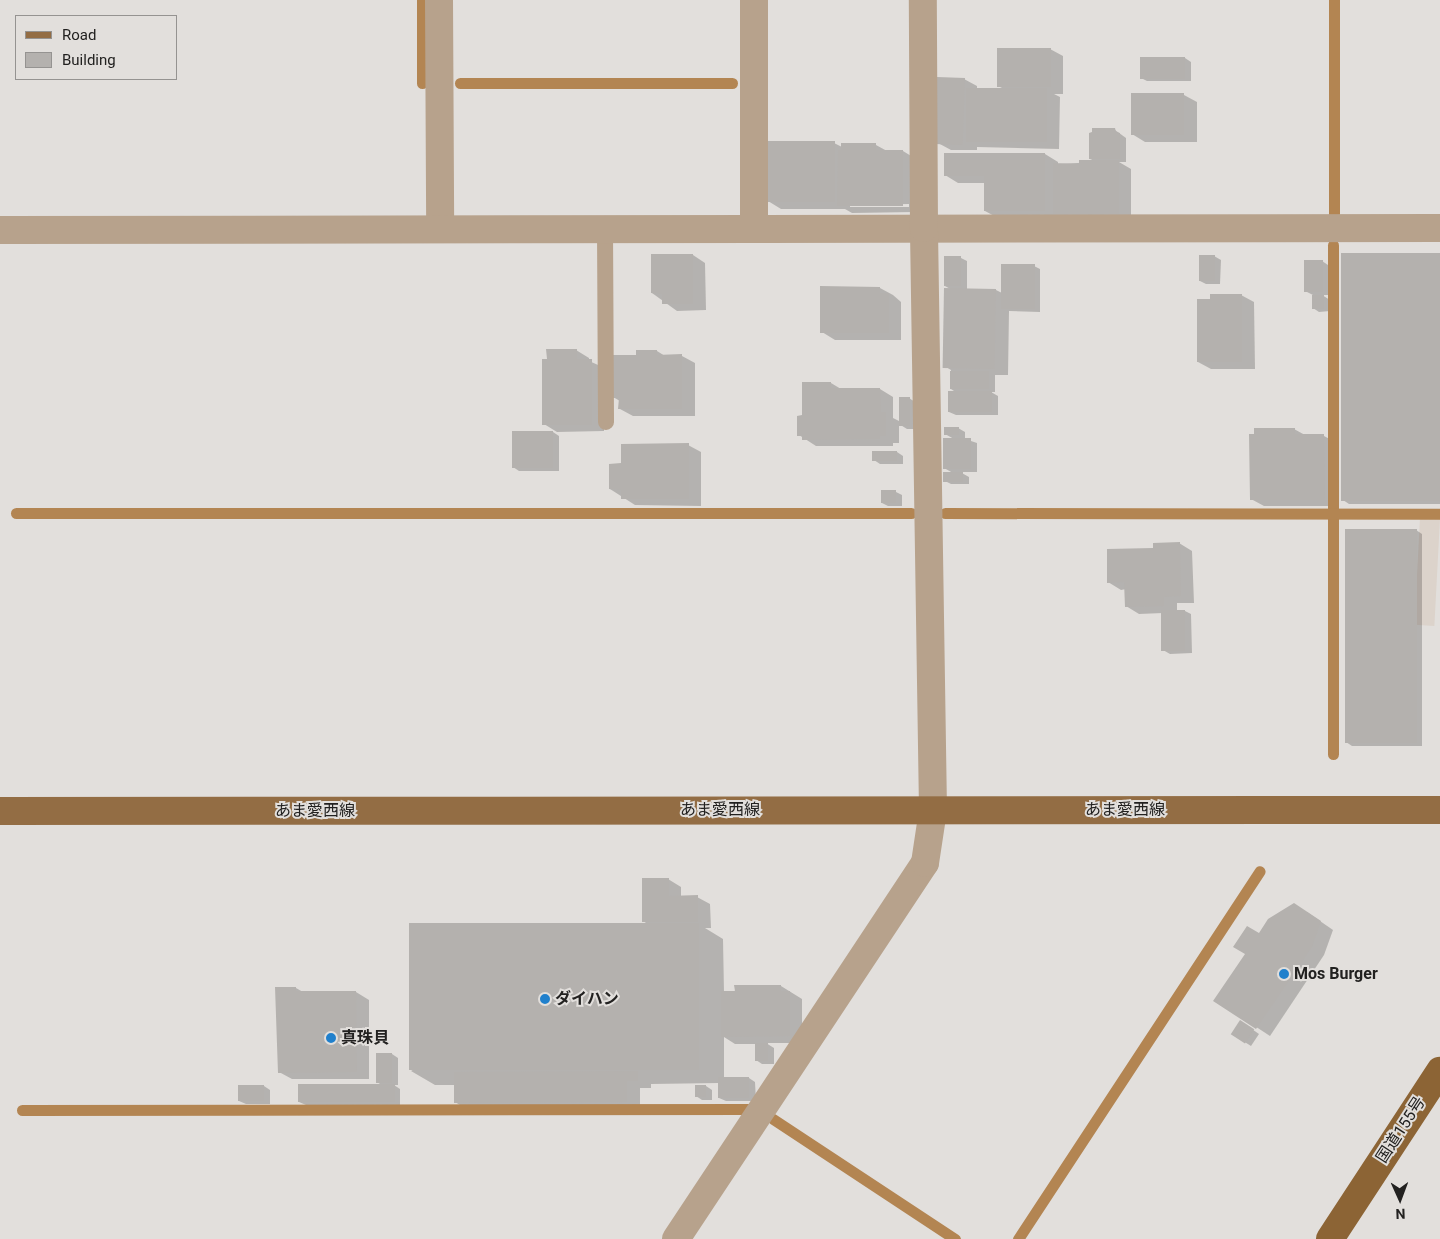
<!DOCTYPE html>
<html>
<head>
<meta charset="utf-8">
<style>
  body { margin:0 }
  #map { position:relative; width:1440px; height:1239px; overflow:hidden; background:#e2dfdc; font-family:Roboto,"Noto Sans JP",sans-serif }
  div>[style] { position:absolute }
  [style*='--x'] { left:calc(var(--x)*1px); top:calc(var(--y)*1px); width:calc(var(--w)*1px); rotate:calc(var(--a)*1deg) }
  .built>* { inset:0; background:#dcd3cb; transform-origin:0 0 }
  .shadow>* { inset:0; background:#0003 }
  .stream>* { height:11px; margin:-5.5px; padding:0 5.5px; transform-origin:5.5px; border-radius:5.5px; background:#b38552 }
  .building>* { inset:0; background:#b4b1ae; transform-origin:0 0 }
  .service>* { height:16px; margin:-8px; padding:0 8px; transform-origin:8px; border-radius:8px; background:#b7a28c }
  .minor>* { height:28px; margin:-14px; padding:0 14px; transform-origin:14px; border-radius:14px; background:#b7a28c }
  .primary>* { height:28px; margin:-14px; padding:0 14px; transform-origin:14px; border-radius:14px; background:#936d44 }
  .trunk>* { height:28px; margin:-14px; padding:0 14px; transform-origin:14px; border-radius:14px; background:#8c6435 }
  .dots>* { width:14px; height:14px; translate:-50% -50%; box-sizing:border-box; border:2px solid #e2dfdc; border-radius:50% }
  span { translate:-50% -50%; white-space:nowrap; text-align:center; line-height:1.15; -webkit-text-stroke:4px #e2dfdc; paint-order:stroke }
  .street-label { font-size:16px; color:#222120 }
  .poi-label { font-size:16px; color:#222120; font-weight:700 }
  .left { translate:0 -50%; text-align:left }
  .legend { position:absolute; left:15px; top:15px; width:162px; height:65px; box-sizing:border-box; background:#e2dfdc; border:1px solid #959391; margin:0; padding:6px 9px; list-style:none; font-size:15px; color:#222120 }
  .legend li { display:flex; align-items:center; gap:10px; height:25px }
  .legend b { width:25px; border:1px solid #959391 }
  .north { position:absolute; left:1375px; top:1174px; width:50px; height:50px; -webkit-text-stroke:4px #e2dfdc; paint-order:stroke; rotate:178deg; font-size:14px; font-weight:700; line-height:20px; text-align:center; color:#222120 }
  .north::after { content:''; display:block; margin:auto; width:18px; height:22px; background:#222120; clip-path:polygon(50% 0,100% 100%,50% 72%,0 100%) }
</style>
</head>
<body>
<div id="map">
  <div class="built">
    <div style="left:1420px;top:518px;width:20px;height:107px;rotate:3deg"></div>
  </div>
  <div class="shadow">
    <div style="clip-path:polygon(1050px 49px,1063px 56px,1063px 94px,1054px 94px,1060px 97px,1059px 149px,977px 147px,977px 150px,951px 150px,938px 143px,964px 79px,977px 86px,977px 89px,1004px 89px,998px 86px)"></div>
    <div style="clip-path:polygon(1141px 58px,1185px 58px,1191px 62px,1191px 81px,1147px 81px,1141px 78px)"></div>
    <div style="clip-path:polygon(1184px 95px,1197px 102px,1197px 142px,1145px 142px,1132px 134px)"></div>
    <div style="clip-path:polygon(1115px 130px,1126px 138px,1126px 162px,1119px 162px,1131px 169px,1131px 221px,998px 218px,985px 211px,985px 183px,958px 183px,945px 175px,1045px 154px,1058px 162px,1058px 164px,1097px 162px,1090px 159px)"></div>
    <div style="clip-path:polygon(evenodd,834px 143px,842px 147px,876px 145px,887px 151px,903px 151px,916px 159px,915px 212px,852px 213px,845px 209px,781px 209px,768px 201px,834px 143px,909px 204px,909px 207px,850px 207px,850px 205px,909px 204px)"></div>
    <div style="clip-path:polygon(1440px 254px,1440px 504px,1349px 504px,1343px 500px)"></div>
    <div style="clip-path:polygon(693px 255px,705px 263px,706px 310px,677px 311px,652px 293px)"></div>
    <div style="clip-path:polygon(1214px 256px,1221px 260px,1220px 284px,1206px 284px,1200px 281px)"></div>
    <div style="clip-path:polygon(961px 258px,967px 261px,967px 290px,996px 290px,1002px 293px,1034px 266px,1040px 269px,1040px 312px,1009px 311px,1008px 375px,995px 375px,995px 392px,991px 392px,998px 396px,998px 415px,956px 415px,949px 412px,957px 393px,951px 389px,951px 370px,946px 367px,952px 290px,945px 286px)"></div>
    <div style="clip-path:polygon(1322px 261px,1328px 265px,1328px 295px,1322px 295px,1330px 300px,1330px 311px,1319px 312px,1313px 308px,1313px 295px,1305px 291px)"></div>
    <div style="clip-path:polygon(822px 287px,880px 288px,893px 295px,901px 302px,901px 340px,835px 340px,822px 332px)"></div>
    <div style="clip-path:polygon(1241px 295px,1254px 302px,1255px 369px,1211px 369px,1198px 362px)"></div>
    <div style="clip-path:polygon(576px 350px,589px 358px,589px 361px,605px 368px,604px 431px,557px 432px,544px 424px)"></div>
    <div style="clip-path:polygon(657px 351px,665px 356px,682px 356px,695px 363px,695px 416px,633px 416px,620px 409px,620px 401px,613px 397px,638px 356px)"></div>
    <div style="clip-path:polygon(831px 383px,841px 389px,880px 389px,893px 397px,893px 418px,901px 422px,909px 398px,915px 402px,915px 429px,907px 429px,899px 424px,899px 443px,893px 443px,893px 446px,816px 446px,799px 435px,803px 417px)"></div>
    <div style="clip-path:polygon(958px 428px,965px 432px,965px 439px,977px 443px,977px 472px,960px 472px,969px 477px,969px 484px,951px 484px,945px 481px,953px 473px,944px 468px,954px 439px,945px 434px)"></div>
    <div style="clip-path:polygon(1294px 429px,1305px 435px,1324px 436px,1337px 443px,1337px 506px,1264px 506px,1251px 499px)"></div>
    <div style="clip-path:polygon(553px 432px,559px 436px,559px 471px,519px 471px,513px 467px)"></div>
    <div style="clip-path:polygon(688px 445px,701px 452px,701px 506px,635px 505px,610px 489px,623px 465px)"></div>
    <div style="clip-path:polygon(897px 452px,903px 456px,903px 464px,880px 464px,874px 460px)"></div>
    <div style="clip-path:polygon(896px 492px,902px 495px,902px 506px,888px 506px,882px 503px)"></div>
    <div style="clip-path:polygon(1416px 530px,1422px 534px,1422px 746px,1352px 746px,1346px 742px)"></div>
    <div style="clip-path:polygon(1179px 543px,1192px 551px,1194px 603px,1177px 603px,1177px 611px,1185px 611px,1191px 614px,1192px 653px,1170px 654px,1163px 650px,1163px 613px,1139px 614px,1126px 606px,1126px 589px,1121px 590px,1108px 582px,1154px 549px)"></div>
    <div style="clip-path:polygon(668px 879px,681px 887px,681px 897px,697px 897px,710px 904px,711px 928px,705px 928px,723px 939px,724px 992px,781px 986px,802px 999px,802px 1043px,766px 1043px,774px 1048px,774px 1064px,762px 1064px,756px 1060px,756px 1044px,735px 1044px,724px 1037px,724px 1079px,749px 1078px,755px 1082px,756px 1101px,726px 1101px,719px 1098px,719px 1083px,651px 1084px,651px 1088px,640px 1088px,640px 1109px,468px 1110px,455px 1102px,455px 1085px,435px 1085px,411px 1071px,649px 925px,643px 921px)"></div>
    <div style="clip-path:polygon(1307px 912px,1333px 930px,1324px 955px,1270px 1036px,1215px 1000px,1260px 934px)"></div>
    <div style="clip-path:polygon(296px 988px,303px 992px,356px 992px,369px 1000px,369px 1079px,292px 1079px,279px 1072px)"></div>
    <div style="clip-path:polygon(1246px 1025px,1259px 1034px,1251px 1046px,1232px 1034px)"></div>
    <div style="clip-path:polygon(392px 1054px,398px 1058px,398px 1085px,394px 1085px,400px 1089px,400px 1105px,306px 1105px,299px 1102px,383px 1086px,377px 1082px)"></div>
    <div style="clip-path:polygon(264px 1086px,270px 1090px,270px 1104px,246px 1104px,239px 1101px)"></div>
    <div style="clip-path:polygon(706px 1086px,712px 1090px,712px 1100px,702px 1100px,696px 1096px,696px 1087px)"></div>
  </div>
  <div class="stream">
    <div style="--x:422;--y:83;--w:83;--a:-90"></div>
    <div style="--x:460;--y:83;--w:272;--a:0"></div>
    <div style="--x:1334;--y:217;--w:217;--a:-90"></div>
    <div style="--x:1333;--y:245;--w:509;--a:90"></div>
    <div style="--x:16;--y:513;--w:895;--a:0"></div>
    <div style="--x:945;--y:513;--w:495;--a:0.1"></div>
    <div style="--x:22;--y:1110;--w:726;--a:-0.08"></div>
    <div style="--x:773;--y:1119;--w:218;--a:33.4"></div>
    <div style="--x:1018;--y:1239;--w:440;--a:-56.7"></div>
  </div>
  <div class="building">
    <div style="left:997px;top:48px;width:54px;height:39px"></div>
    <div style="left:1140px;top:57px;width:45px;height:22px"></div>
    <div style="left:937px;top:77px;width:28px;height:67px;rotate:2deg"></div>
    <div style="left:966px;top:88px;width:81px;height:54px"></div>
    <div style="left:1131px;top:93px;width:53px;height:42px"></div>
    <div style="clip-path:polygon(1092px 128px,1115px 128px,1116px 132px,1120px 133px,1120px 159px,1089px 159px,1089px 133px,1092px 132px)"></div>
    <div style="left:835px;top:141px;width:61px;height:68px;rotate:90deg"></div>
    <div style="clip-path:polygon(841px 143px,876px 143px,876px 150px,903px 150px,903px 206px,837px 206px,838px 150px,841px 150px)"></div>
    <div style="clip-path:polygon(944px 153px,1045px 153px,1045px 211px,984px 211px,984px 176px,944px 176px)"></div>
    <div style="clip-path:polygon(1079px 160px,1119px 160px,1119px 214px,1053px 214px,1053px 163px,1079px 164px)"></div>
    <div style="left:1341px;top:253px;width:99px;height:248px"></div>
    <div style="clip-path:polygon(651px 254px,693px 254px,693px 304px,662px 304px,662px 294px,651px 293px)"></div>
    <div style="left:1199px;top:255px;width:16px;height:26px"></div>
    <div style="left:944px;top:256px;width:17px;height:30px"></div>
    <div style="left:1304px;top:260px;width:19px;height:32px"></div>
    <div style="left:1001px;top:264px;width:34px;height:45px"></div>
    <div style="clip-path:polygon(820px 286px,880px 287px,880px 293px,889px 293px,889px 333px,820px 333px)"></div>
    <div style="left:944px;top:288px;width:52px;height:80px;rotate:1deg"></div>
    <div style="clip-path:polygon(1210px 294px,1242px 294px,1242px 362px,1197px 362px,1197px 299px,1210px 299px)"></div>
    <div style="left:1312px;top:295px;width:12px;height:14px"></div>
    <div style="clip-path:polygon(546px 349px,577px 349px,577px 359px,592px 359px,592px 425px,542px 425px,542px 359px,547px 359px)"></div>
    <div style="clip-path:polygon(636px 350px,657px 350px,657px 355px,682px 354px,682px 409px,618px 409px,619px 398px,612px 398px,612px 355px,636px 355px)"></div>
    <div style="left:950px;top:371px;width:39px;height:18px"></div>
    <div style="clip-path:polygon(802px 382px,831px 382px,831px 388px,880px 388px,881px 412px,886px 412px,886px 436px,880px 436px,880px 439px,802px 440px,802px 436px,797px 436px,797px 416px,802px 415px)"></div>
    <div style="left:948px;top:391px;width:44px;height:21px"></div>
    <div style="left:899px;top:397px;width:11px;height:29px"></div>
    <div style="left:944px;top:427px;width:15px;height:8px"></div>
    <div style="clip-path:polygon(1254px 428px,1295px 428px,1295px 434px,1324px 434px,1325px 500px,1250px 500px,1249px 434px,1254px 434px)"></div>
    <div style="left:512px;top:431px;width:41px;height:37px"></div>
    <div style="left:943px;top:438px;width:28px;height:31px"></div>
    <div style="clip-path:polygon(689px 443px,689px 499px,621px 499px,621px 490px,609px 489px,609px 464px,621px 463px,621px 444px)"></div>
    <div style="left:872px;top:451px;width:25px;height:10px"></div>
    <div style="left:943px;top:472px;width:20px;height:10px"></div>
    <div style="left:881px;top:490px;width:15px;height:13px"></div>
    <div style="left:1345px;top:529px;width:72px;height:214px"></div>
    <div style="clip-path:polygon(1180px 542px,1181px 596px,1164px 597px,1164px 606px,1125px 607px,1124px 582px,1107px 583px,1107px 549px,1153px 548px,1153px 543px)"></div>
    <div style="left:1161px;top:610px;width:24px;height:41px"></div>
    <div style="clip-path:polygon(642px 878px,669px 878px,669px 896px,698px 895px,698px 922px,642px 922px)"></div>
    <div style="clip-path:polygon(1294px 903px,1321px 921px,1312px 947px,1256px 1029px,1213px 1001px,1245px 954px,1233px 947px,1247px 926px,1259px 933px,1268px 919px)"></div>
    <div style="left:699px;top:923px;width:147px;height:290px;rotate:90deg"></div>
    <div style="clip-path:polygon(734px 985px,781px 985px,781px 991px,790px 991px,790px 1036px,721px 1037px,721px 991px,735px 991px)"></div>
    <div style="clip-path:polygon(275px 987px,296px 987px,296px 991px,356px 991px,357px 1072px,278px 1073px)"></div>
    <div style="left:1240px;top:1020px;width:17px;height:17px;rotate:33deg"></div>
    <div style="left:755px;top:1043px;width:13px;height:18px"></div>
    <div style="left:376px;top:1053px;width:16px;height:30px"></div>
    <div style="clip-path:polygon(638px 1071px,638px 1081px,627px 1081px,627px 1102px,454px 1103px,454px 1072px)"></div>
    <div style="left:718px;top:1077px;width:31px;height:21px"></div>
    <div style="left:395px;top:1084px;width:18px;height:97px;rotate:90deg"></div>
    <div style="left:238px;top:1085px;width:26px;height:16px"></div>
    <div style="left:695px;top:1085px;width:11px;height:12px"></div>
  </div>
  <div class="service">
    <div style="--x:605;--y:229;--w:193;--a:89.7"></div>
  </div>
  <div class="minor">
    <div style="--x:439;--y:0;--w:229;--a:89.7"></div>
    <div style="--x:754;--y:0;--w:228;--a:90"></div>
    <div style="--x:0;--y:230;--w:1440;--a:-0.08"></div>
    <div style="--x:676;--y:1239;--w:451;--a:-56.5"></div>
    <div style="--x:925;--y:863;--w:54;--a:-81.4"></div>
    <div style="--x:933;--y:810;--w:582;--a:-90.89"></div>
    <div style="--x:924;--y:228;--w:228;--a:-90.3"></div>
  </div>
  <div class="primary">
    <div style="--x:0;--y:811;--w:1440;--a:-0.04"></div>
  </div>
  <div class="trunk">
    <div style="--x:1330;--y:1239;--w:201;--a:-56.8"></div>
  </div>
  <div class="dots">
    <div style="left:1284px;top:974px;background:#2080cc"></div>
    <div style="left:545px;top:999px;background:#2080cc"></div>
    <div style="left:331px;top:1038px;background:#2080cc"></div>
  </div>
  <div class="street-label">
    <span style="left:720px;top:810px">あま愛西線</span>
    <span style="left:1125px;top:810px">あま愛西線</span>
    <span style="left:315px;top:811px">あま愛西線</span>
    <span style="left:1401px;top:1130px;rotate:-57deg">国道155号</span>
  </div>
  <div class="poi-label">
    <span class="left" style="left:1294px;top:974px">Mos Burger</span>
    <span class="left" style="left:555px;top:999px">ダイハン</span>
    <span class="left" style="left:341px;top:1038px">真珠貝</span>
  </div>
  <ul class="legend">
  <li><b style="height:6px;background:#936d44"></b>Road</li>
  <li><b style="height:14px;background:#b4b1ae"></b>Building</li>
  </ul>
  <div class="north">N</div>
</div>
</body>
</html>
